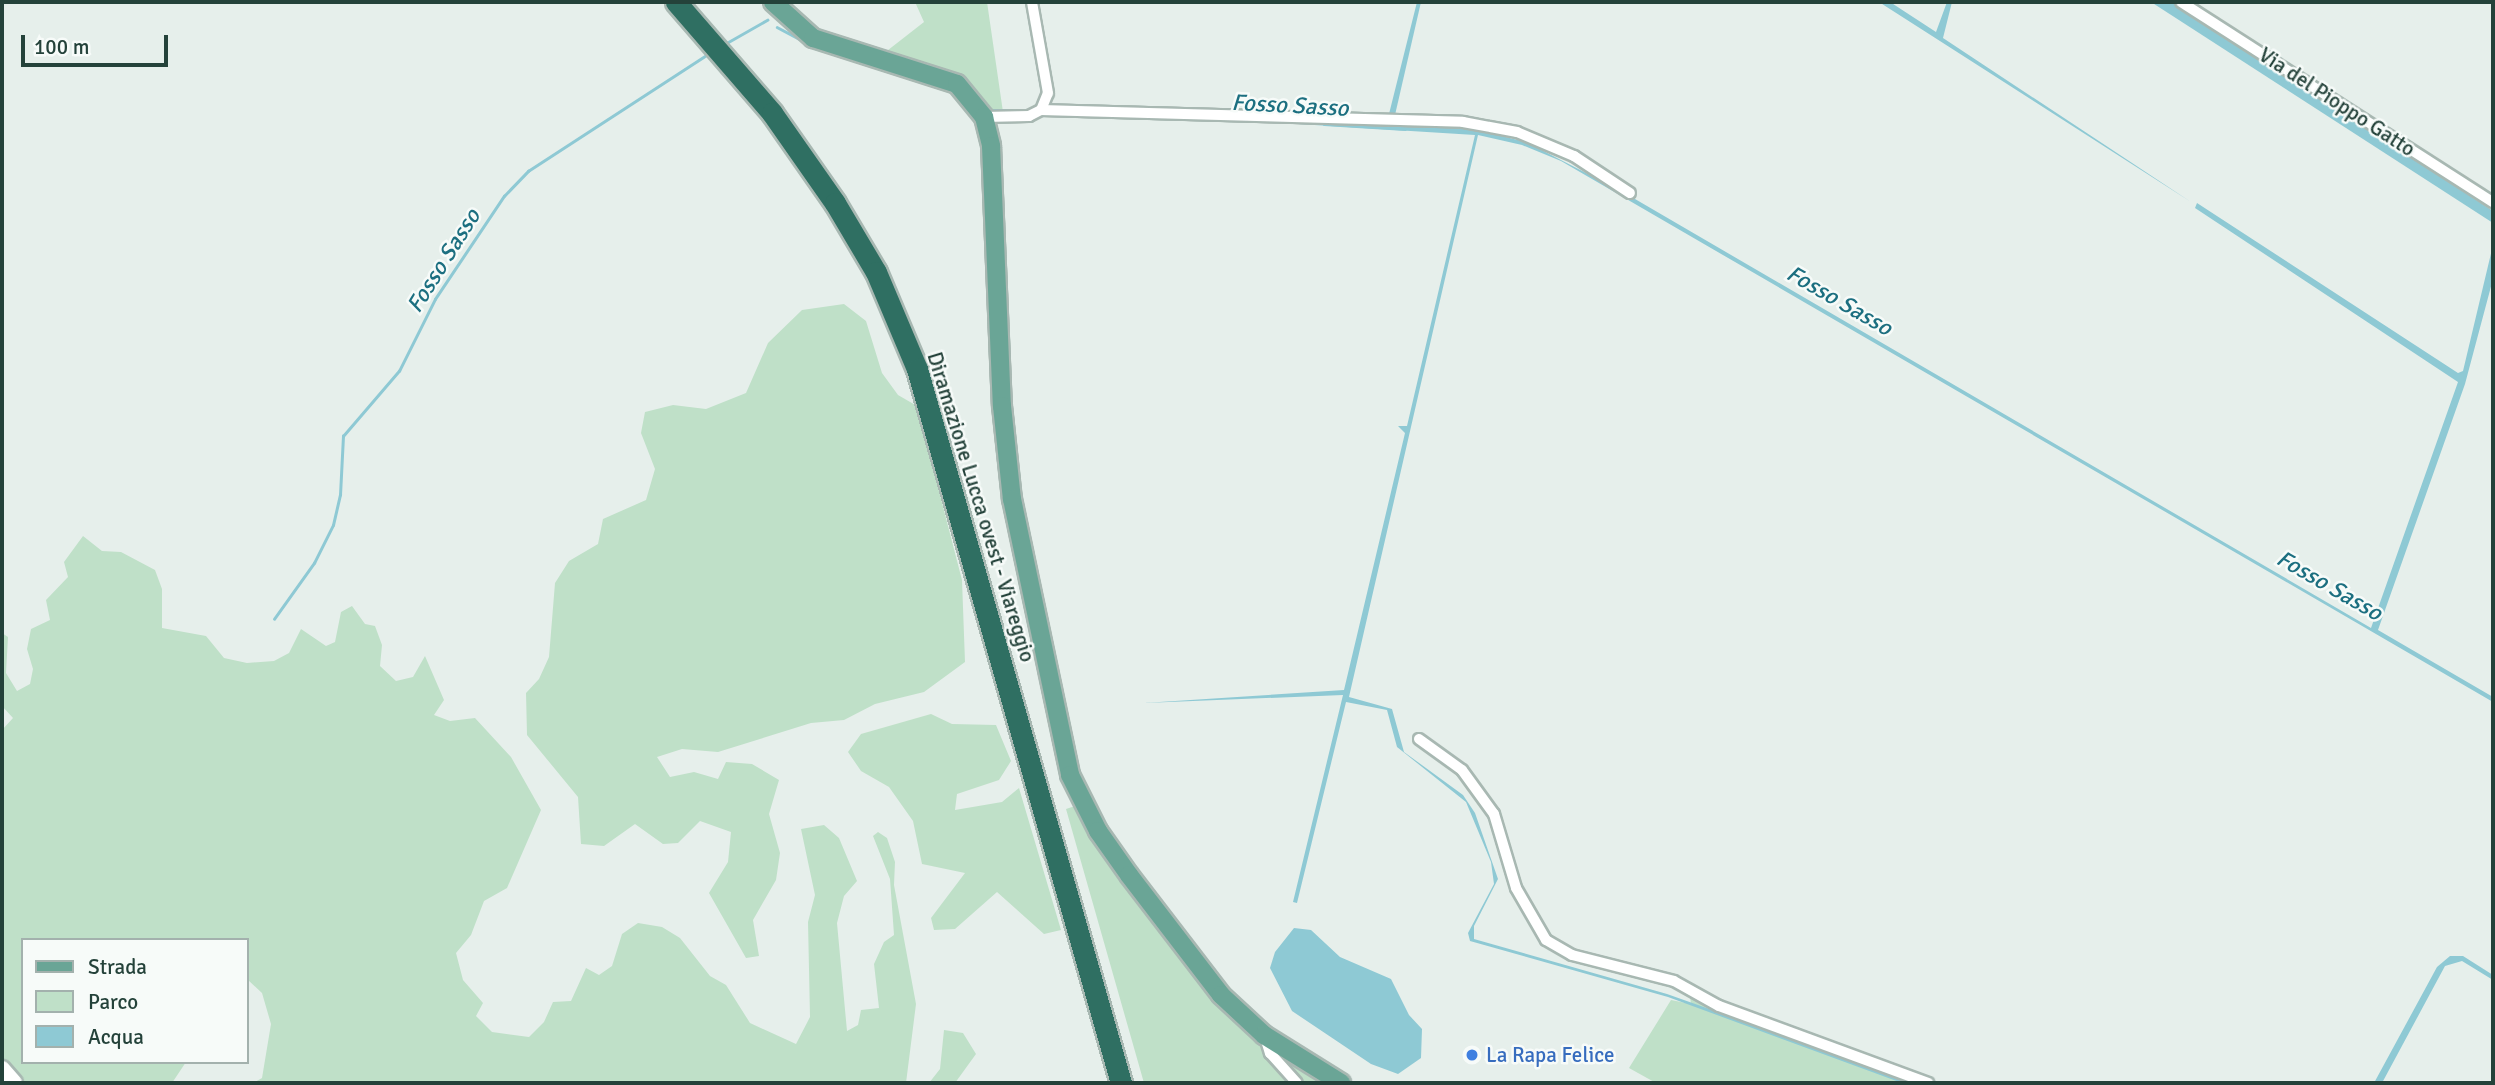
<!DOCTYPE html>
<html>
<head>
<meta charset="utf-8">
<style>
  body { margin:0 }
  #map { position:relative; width:2495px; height:1085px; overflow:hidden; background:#e6efeb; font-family:Signika,sans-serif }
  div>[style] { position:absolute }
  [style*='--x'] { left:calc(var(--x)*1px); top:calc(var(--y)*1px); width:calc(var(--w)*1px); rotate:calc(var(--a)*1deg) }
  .green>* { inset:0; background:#bfe0c8 }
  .water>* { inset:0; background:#8ec9d4 }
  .stream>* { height:2.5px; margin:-1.25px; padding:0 1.25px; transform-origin:1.25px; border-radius:1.25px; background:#8ec9d4 }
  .roads { filter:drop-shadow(2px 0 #a8b8b2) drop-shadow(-2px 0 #a8b8b2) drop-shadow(0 2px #a8b8b2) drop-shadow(0 -2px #a8b8b2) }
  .minor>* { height:10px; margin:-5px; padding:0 5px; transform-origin:5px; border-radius:5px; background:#fff }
  .secondary>* { height:16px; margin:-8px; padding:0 8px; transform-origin:8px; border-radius:8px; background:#fff }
  .primary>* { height:18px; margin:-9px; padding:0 9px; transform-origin:9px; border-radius:9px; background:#6aa596 }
  .motorway>* { height:21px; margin:-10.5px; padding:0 10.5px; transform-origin:10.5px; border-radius:10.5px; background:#2f6f62 }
  .dots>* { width:19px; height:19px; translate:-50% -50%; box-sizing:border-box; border:4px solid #f7fbf9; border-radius:50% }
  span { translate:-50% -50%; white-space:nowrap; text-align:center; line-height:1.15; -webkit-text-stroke:5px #f7fbf9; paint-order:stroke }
  .street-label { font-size:21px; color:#24423a }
  .shop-label { font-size:21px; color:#366cbe }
  .left { translate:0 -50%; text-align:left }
  .water-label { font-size:23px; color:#1c6f80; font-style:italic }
  .frame { position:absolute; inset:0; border:4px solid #24423a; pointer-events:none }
  .legend { position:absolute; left:21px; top:938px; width:228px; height:126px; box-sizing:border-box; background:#f7fbf9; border:2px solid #a3b1ad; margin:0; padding:9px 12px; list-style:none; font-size:21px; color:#24423a }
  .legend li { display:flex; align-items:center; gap:14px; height:35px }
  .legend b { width:35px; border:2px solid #a3b1ad }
  .scale { position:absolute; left:21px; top:35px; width:147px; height:32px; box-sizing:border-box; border:4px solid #24423a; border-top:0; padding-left:9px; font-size:21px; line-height:24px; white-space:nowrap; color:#24423a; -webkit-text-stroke:5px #f7fbf9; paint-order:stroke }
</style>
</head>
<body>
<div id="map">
  <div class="green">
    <div style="clip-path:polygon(915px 2px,987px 2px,1003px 112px,992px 114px,980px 95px,960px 77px,883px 54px,924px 22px)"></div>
    <div style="clip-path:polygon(844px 304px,866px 321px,882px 373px,898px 395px,917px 406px,962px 580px,965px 662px,924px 692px,875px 704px,844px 720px,811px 723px,718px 752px,682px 749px,657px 757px,670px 777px,694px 772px,718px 779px,726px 762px,752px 764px,779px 780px,769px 814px,780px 853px,776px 880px,753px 920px,759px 956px,746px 958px,709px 893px,728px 862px,731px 832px,700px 821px,678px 843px,663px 844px,635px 824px,604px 846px,581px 844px,578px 797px,527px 735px,526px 693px,539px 679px,549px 657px,555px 583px,569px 561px,598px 544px,603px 519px,646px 500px,655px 469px,641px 433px,645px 412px,673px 405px,706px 409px,746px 393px,768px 343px,802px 310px)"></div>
    <div style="clip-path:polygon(83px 536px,102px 551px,121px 552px,155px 570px,162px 589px,162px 628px,206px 636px,224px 658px,247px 663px,274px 661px,289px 653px,301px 629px,326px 646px,335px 642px,341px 612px,352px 606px,365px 624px,375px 626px,382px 645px,380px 666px,396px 681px,413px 677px,425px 656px,444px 700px,434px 715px,450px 721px,475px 718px,511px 757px,541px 810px,507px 888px,484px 901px,471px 935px,456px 953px,463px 980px,483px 1003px,476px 1016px,492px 1032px,529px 1037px,544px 1022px,553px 1002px,571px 1001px,586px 968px,599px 975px,612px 966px,622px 934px,638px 923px,662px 927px,680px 938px,710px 976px,726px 985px,750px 1023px,796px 1044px,810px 1017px,808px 922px,815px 895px,801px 829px,824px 825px,839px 838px,857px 881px,844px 896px,837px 923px,847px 1031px,858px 1025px,861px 1010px,879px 1008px,874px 964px,884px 942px,894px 935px,890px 879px,873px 836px,878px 832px,887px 838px,895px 862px,894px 885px,916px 1004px,906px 1083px,253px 1083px,262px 1078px,271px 1024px,262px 993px,247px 979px,247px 940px,23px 940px,23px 1062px,186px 1062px,172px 1083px,22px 1083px,2px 1061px,2px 730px,13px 718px,2px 706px,2px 633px,8px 637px,6px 673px,17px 691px,30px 684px,33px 669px,27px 649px,31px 629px,50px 620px,46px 600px,68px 577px,64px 562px)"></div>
    <div style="clip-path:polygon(931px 714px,952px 724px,996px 725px,1011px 761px,999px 780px,957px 794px,955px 810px,1002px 802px,1019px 788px,1061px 930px,1044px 934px,997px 892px,955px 929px,934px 930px,931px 918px,965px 873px,922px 864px,913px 821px,889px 787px,861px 771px,848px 752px,861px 734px)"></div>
    <div style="clip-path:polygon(1084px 803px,1221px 995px,1341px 1083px,1144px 1083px,1066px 809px)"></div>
    <div style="clip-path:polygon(1689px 989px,1930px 1083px,1656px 1083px,1629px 1068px,1671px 1000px,1691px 1004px)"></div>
    <div style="clip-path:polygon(944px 1030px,963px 1033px,976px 1054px,955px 1083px,929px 1083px,940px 1069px)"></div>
  </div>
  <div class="water">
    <div style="clip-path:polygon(1417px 2px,1421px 2px,1395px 115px,1389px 114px)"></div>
    <div style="clip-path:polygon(1879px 2px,1890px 2px,1936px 32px,1947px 2px,1952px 2px,1943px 38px,2191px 202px)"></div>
    <div style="clip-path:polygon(2151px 2px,2172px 2px,2493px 211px,2493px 223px)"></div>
    <div style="clip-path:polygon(1236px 120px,1465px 127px,1526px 142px,1623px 192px,2371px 628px,2458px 382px,2195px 208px,2197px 203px,2458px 373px,2463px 371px,2493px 245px,2493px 279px,2465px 384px,2378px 630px,2493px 697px,2493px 702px,1561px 161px,1522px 145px,1478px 135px,1349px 697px,1392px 709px,1404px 752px,1463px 795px,1475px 813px,1498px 879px,1474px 926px,1474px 939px,1667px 994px,1918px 1083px,1902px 1083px,1668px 997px,1470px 941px,1468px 933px,1494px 884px,1491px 862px,1466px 802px,1397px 747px,1387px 710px,1346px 702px,1297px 903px,1293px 902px,1343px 695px,1144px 703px,1344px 690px,1405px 433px,1398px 426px,1407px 426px,1475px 135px)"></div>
    <div style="clip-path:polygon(1294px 928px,1311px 930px,1340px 957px,1391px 979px,1409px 1015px,1422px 1029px,1421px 1058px,1398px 1074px,1371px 1064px,1292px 1011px,1270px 968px,1275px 952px)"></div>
    <div style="clip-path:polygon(2450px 956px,2463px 956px,2493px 975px,2493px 980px,2462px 961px,2445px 966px,2382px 1083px,2374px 1083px,2437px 967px)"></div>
  </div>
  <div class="stream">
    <div style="--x:777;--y:27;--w:34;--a:28"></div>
    <div style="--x:723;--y:45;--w:51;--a:-29.6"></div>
    <div style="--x:988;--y:110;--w:41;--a:0"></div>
    <div style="--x:1324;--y:124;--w:81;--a:3.5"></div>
    <div style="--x:274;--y:619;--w:69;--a:-54.5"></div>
    <div style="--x:314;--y:563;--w:42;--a:-63.4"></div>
    <div style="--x:333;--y:525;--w:31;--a:-77"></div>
    <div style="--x:340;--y:495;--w:59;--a:-87.1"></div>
    <div style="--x:343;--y:436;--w:86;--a:-49.3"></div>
    <div style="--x:399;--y:371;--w:80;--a:-63.4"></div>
    <div style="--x:435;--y:299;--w:124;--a:-56.2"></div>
    <div style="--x:504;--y:196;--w:35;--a:-46"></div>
    <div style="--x:528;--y:171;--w:215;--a:-33"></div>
  </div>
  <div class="roads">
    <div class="minor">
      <div style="--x:2181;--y:2;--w:371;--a:32.7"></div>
      <div style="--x:1041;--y:110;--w:422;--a:1.6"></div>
      <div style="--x:1463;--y:122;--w:55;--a:10.5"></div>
      <div style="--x:1517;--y:132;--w:62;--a:22.8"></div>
      <div style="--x:1574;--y:156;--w:67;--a:33.5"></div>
      <div style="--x:984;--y:117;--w:45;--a:-1.3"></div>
      <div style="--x:1029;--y:116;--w:13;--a:-27"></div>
      <div style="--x:1041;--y:110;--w:18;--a:-68"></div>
      <div style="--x:1048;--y:93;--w:92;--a:-100"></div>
      <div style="--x:1419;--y:739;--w:53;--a:35.8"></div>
      <div style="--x:1462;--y:770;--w:54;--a:54"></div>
      <div style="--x:1494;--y:814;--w:77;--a:73.4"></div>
      <div style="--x:1516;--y:888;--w:60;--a:60"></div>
      <div style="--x:1546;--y:940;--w:30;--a:30"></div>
      <div style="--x:1572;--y:955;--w:105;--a:14.3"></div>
      <div style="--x:1674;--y:981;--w:51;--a:29.1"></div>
      <div style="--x:1719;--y:1006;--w:223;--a:20.2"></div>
      <div style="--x:1265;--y:1037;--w:17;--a:73"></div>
      <div style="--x:1270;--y:1053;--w:40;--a:48"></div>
    </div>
    <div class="secondary">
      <div style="--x:2;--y:1069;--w:18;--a:49"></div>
    </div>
    <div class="primary">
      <div style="--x:773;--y:2;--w:54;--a:42"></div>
      <div style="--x:813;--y:38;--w:151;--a:17.7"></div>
      <div style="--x:957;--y:84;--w:43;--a:50.7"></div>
      <div style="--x:984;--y:117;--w:30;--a:76"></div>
      <div style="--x:991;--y:146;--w:260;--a:87.6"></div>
      <div style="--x:1002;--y:406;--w:94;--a:83.9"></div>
      <div style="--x:1012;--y:499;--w:282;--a:78.1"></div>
      <div style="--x:1070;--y:775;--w:63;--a:63.4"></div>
      <div style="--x:1098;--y:831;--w:54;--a:54.8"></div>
      <div style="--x:1129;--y:875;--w:151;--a:52.5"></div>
      <div style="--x:1221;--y:995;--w:59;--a:42.9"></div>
      <div style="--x:1264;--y:1035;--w:91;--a:31.9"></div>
    </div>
    <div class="motorway">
      <div style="--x:676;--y:2;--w:147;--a:49.1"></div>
      <div style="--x:772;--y:113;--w:110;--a:55"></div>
      <div style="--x:835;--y:203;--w:80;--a:59.3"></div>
      <div style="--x:876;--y:272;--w:105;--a:67.1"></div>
      <div style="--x:917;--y:369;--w:743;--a:74.05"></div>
    </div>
  </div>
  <div class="dots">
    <div style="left:1472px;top:1055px;background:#3f7fe0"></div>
  </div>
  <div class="street-label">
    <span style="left:2337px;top:102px;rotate:33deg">Via del Pioppo Gatto</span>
    <span style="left:981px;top:507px;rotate:73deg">Diramazione Lucca ovest - Viareggio</span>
  </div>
  <div class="shop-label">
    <span class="left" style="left:1486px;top:1055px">La Rapa Felice</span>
  </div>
  <div class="water-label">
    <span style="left:1290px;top:106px;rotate:3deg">Fosso Sasso</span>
    <span style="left:444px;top:261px;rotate:-58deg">Fosso Sasso</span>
    <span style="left:1839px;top:301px;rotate:30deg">Fosso Sasso</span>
    <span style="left:2329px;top:586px;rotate:30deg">Fosso Sasso</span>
  </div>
  <div class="frame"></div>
  <ul class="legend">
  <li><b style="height:9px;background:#6aa596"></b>Strada</li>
  <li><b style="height:19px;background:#bfe0c8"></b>Parco</li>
  <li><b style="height:19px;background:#8ec9d4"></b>Acqua</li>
  </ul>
  <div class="scale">100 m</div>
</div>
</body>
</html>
